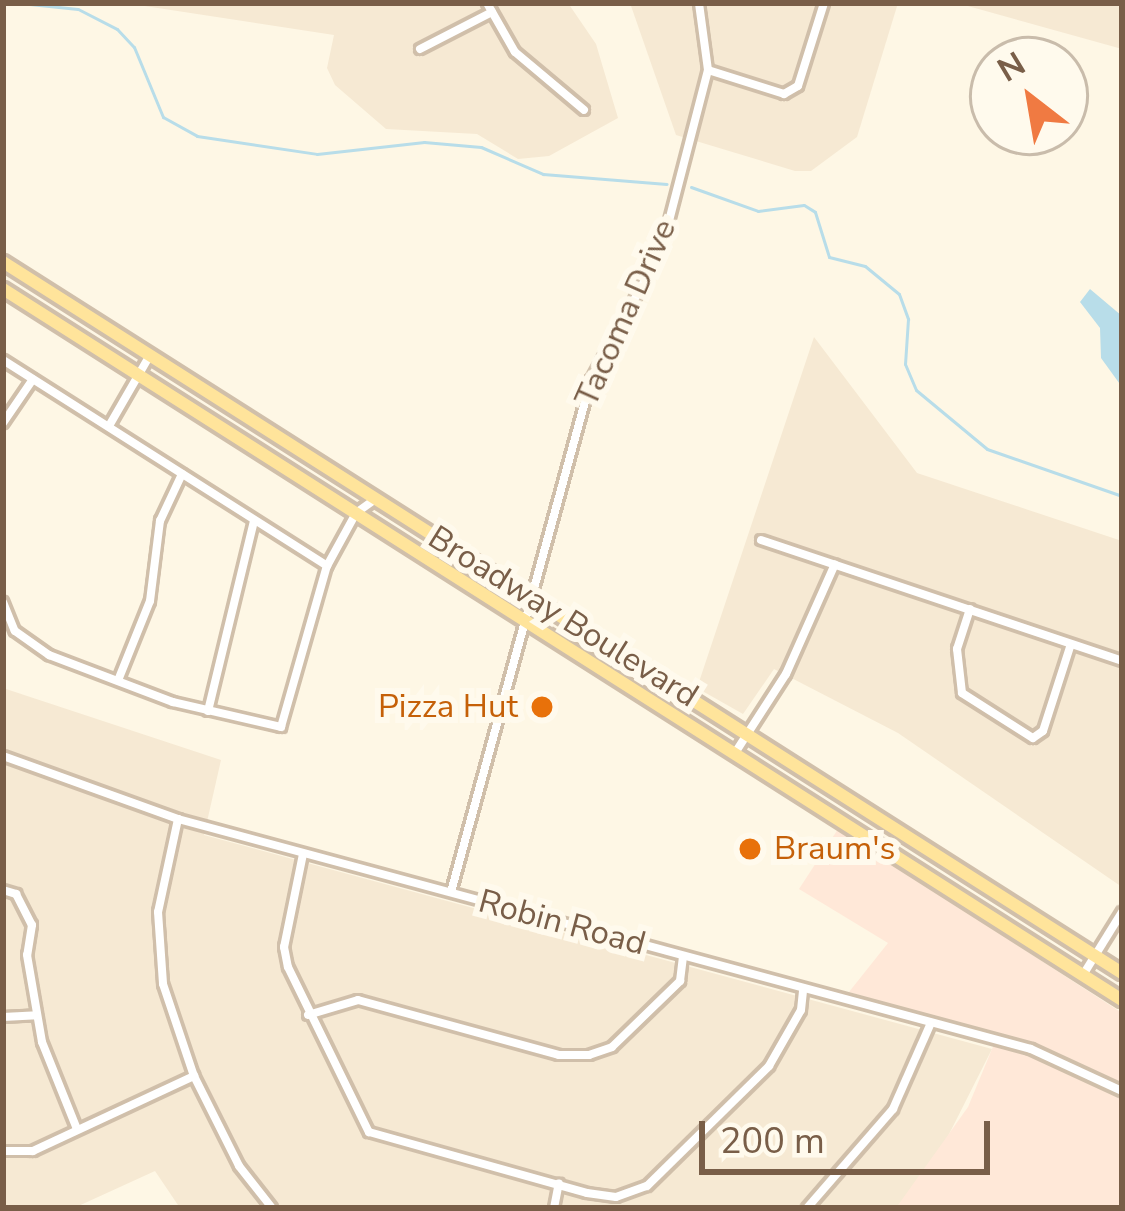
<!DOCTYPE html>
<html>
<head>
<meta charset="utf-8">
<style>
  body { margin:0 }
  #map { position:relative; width:1125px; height:1211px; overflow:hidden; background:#fef7e5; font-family:"Nunito Sans",sans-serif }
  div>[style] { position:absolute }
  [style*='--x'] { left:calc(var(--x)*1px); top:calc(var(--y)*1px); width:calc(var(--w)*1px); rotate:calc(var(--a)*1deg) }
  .residential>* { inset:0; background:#f6e9d3 }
  .commercial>* { inset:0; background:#ffe8d8 }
  .water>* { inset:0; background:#b8dde9 }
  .stream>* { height:3px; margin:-1.5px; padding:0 1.5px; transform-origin:1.5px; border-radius:1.5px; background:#b8dde9 }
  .roads { filter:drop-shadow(3px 0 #d0bfaa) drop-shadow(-3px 0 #d0bfaa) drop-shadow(0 3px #d0bfaa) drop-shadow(0 -3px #d0bfaa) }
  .street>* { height:8px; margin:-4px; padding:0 4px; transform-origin:4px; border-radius:4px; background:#fff }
  .primary>* { height:12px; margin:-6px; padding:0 6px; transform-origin:6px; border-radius:6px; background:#ffe49b }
  .dots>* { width:33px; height:33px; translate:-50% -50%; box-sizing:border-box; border:6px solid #fffaed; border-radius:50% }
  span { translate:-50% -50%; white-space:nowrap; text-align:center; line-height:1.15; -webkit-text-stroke:12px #fffaed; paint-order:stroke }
  .street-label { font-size:33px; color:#795e48 }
  .food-label { font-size:33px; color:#c56008 }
  .right { translate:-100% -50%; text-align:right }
  .left { translate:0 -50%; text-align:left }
  .frame { position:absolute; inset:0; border:6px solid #795e48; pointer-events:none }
  .north { position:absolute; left:969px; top:36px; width:120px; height:120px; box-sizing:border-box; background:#fffaed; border:3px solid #c9bcab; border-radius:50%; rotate:329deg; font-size:33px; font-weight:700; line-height:48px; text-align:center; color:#795e48 }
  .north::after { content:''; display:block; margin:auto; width:42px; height:54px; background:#f07a42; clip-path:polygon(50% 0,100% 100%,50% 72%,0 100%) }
  .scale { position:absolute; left:699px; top:1121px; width:291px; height:54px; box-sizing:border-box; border:6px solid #795e48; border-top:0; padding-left:15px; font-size:36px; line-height:42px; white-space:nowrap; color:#795e48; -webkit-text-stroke:9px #fffaed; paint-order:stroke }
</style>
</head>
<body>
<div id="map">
  <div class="residential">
    <div style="clip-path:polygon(125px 3px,568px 3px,596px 44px,618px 118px,549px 156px,518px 159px,477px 134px,386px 129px,335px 85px,327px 68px,334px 35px)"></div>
    <div style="clip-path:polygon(630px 3px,898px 3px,857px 137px,811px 171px,795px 171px,676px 135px)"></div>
    <div style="clip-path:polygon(957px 3px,1122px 3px,1122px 49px)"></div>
    <div style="clip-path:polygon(814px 337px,917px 473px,1122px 541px,1122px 887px,898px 733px,774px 669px,743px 714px,697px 688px)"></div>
    <div style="clip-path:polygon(3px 688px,221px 760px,204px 835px,992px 1049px,938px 1156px,896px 1208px,180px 1208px,155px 1171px,74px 1208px,3px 1208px)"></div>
  </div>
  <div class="commercial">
    <div style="clip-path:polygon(838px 829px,1122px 1013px,1122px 1208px,896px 1208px,968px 1107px,997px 1037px,849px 992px,888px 943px,799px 889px)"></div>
  </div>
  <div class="water">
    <div style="clip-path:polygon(1090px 289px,1122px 316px,1122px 387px,1101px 358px,1100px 328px,1080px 302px)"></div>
  </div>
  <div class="stream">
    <div style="--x:20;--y:3;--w:58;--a:5.9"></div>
    <div style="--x:78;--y:9;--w:44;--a:27.1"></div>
    <div style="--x:117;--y:29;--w:25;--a:47"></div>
    <div style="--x:134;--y:47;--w:76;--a:67.5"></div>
    <div style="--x:163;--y:117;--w:39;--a:29"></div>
    <div style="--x:197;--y:136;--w:121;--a:8.5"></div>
    <div style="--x:317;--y:154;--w:108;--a:-6.4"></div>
    <div style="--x:424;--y:142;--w:57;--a:5"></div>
    <div style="--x:481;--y:147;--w:68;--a:23.5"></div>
    <div style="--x:543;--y:174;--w:124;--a:4.6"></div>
    <div style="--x:691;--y:187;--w:71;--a:19.7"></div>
    <div style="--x:758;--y:211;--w:46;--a:-7.4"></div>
    <div style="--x:804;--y:205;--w:13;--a:32"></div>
    <div style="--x:815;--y:212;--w:47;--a:72.7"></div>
    <div style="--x:829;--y:257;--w:37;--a:14"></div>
    <div style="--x:865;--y:266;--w:44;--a:39.5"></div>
    <div style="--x:899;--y:294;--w:27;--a:70"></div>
    <div style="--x:908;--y:319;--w:45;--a:93.8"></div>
    <div style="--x:905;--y:364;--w:28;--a:67"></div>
    <div style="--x:916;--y:390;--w:92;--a:39.7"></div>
    <div style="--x:987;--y:449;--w:143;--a:19.2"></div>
  </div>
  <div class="roads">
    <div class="street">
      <div style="--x:487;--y:3;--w:56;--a:60.3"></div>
      <div style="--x:515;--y:52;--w:90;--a:40"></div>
      <div style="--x:420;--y:49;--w:81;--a:-27.2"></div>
      <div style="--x:708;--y:70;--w:80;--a:17.5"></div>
      <div style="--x:784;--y:94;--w:16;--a:-30"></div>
      <div style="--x:798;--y:86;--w:87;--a:-72.6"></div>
      <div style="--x:3;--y:360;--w:384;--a:32.4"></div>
      <div style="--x:3;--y:423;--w:53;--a:-55.7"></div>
      <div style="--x:109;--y:426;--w:82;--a:-60"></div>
      <div style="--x:761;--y:540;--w:381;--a:18.5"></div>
      <div style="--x:3;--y:602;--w:31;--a:68"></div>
      <div style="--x:15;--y:631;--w:42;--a:35.2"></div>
      <div style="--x:49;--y:655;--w:133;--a:20.8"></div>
      <div style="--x:173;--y:702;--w:111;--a:13"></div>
      <div style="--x:281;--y:727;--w:167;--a:-74.1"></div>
      <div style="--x:327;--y:566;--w:60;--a:-61.3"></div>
      <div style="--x:356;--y:513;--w:24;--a:-36"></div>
      <div style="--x:970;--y:609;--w:42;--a:108"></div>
      <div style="--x:957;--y:649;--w:44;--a:83.5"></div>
      <div style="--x:962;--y:693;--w:84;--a:32.4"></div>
      <div style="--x:1033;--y:738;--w:12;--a:-35"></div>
      <div style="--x:1043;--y:731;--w:91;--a:-72.2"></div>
      <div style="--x:119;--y:678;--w:83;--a:-68.1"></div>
      <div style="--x:150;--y:601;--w:81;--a:-82.9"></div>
      <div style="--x:160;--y:521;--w:52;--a:-64.9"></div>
      <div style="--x:208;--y:711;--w:195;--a:-76.4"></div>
      <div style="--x:735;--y:753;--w:94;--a:-57.2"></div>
      <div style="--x:786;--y:674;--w:120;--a:-66"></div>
      <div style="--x:3;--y:756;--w:186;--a:19.8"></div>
      <div style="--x:178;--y:819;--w:883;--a:15.09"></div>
      <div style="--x:1031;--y:1049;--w:100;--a:24.8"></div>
      <div style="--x:178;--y:819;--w:95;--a:102.1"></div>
      <div style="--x:158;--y:912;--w:72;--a:86"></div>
      <div style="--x:163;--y:984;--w:97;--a:71.4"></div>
      <div style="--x:194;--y:1076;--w:101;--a:63.4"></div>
      <div style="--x:239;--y:1166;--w:53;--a:51.8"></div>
      <div style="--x:303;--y:854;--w:95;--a:101.5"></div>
      <div style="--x:284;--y:947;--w:20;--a:79"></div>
      <div style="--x:288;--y:967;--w:184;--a:63.9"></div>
      <div style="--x:369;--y:1132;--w:226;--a:15.6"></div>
      <div style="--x:587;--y:1193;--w:29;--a:8"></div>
      <div style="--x:616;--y:1197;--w:33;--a:-20"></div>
      <div style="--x:647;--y:1186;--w:171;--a:-44.5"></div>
      <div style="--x:769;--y:1066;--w:64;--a:-60.3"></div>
      <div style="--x:801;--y:1010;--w:20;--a:-84"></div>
      <div style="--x:3;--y:890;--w:14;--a:17"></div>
      <div style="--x:16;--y:894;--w:35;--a:63"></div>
      <div style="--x:32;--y:925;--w:30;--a:99"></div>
      <div style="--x:27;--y:955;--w:88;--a:80.2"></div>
      <div style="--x:42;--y:1042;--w:94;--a:68.1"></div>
      <div style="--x:451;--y:892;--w:531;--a:-74.71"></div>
      <div style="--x:591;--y:380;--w:150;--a:-61.7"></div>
      <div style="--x:662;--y:248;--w:184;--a:-75.5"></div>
      <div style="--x:708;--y:70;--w:68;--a:-97.7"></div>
      <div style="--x:1083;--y:975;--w:74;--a:-58.2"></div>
      <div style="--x:308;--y:1015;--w:52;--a:-16.7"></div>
      <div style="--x:358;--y:1000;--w:208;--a:15.3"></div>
      <div style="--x:559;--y:1055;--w:30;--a:0"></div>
      <div style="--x:589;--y:1055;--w:24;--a:-19"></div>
      <div style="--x:612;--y:1047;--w:95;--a:-44.1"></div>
      <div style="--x:680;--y:981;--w:24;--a:-83"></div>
      <div style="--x:3;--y:1017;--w:34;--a:-3"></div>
      <div style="--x:3;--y:1151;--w:30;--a:0"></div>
      <div style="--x:33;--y:1151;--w:178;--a:-25"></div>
      <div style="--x:554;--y:1208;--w:25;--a:-79"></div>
      <div style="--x:807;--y:1208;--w:131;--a:-49"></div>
      <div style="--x:893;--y:1109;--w:92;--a:-66.2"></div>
    </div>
    <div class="primary">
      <div style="--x:3;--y:262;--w:1326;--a:32.43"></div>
      <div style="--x:3;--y:289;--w:1326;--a:32.43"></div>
    </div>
  </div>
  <div class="dots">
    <div style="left:542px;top:707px;background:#e8710a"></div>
    <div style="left:750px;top:849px;background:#e8710a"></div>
  </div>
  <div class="street-label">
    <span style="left:626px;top:313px;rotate:-66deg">Tacoma Drive</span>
    <span style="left:563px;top:617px;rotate:32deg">Broadway Boulevard</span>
    <span style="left:562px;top:923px;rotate:15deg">Robin Road</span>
  </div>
  <div class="food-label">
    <span class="right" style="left:518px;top:707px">Pizza Hut</span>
    <span class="left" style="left:774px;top:849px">Braum's</span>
  </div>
  <div class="frame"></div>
  <div class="north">N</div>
  <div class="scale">200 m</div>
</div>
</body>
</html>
